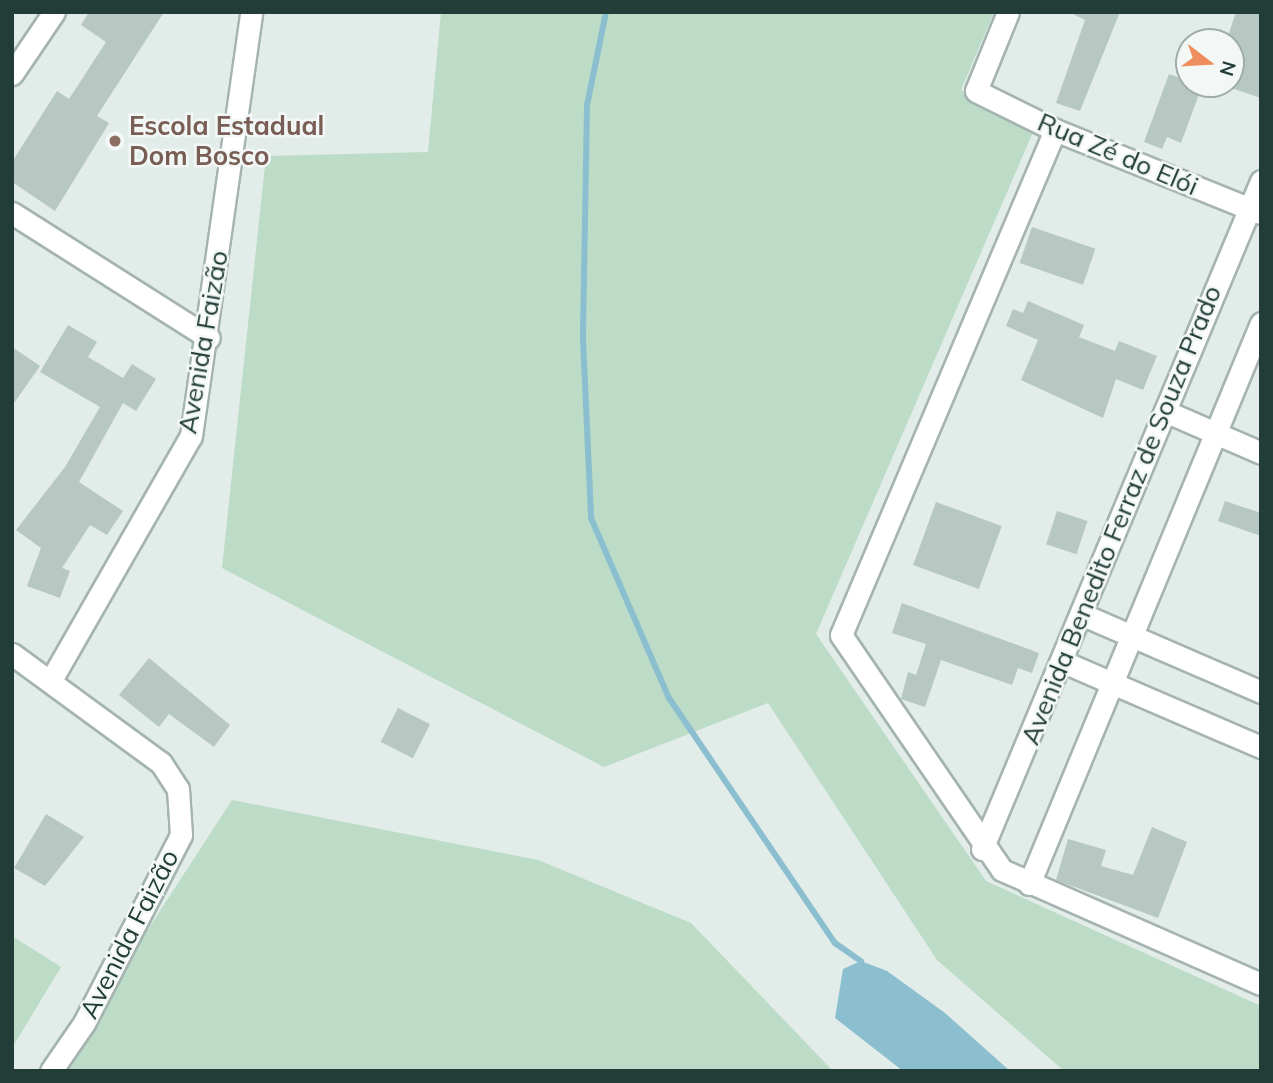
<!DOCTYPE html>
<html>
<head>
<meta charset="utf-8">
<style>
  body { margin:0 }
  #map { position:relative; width:1273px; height:1083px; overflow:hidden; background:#e2ece8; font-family:Mulish,sans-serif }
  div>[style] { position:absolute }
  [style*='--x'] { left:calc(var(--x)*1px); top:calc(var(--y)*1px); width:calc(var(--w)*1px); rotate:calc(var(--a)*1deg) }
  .green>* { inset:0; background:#bcdcc7 }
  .water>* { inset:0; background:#8bbfcf }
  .stream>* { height:6px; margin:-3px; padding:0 3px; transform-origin:3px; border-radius:3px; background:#8bbfcf }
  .building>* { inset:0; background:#b7c7c2; transform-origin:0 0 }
  .roads { filter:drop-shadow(2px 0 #a5b4b0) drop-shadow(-2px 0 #a5b4b0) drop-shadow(0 2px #a5b4b0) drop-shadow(0 -2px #a5b4b0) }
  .street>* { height:21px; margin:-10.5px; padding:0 10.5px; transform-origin:10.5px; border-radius:10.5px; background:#fff }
  .dots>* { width:19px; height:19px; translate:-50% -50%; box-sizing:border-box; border:4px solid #f3f8f6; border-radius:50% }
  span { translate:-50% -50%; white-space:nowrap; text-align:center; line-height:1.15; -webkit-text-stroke:5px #f3f8f6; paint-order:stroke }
  .education-label { font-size:26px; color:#785e54; font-weight:700 }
  .left { translate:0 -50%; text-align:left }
  .street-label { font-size:26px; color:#223c38 }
  .frame { position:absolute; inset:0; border:14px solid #223c38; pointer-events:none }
  .north { position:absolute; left:1175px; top:28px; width:70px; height:70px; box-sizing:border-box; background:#f3f8f6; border:2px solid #9fadaa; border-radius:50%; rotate:107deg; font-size:19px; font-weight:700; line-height:28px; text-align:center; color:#223c38 }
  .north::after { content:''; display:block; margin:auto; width:24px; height:32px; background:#ee8e5e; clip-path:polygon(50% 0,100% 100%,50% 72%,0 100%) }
</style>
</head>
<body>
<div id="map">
  <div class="green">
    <div style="clip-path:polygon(441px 12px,994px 12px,961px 90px,1034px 130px,816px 634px,986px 881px,1261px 1006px,1261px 1071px,1064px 1071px,937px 960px,768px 703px,604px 767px,222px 568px,266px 156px,428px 152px)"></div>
    <div style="clip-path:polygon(232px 800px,538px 860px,691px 923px,833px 1071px,56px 1071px)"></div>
    <div style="clip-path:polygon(12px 936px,61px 967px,12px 1048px)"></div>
  </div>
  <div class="water">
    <div style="clip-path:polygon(861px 961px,887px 971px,945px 1013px,1010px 1071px,903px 1071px,835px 1018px,843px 969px)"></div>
  </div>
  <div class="stream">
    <div style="--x:606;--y:12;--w:95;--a:101.5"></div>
    <div style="--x:587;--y:105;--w:234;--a:91"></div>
    <div style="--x:583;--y:339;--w:179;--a:87.4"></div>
    <div style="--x:591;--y:518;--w:196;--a:66.6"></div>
    <div style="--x:669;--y:698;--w:296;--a:55.9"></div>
    <div style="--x:835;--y:943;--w:32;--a:35"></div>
  </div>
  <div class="building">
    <div style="clip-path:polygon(89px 12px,164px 12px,97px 116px,109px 123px,55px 211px,12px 182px,12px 162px,57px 91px,69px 99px,106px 42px,81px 25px)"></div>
    <div style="clip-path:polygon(1069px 12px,1120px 12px,1080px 111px,1056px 103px,1085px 20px)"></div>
    <div style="clip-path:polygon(1236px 12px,1261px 12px,1261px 98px,1231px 88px,1231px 42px,1226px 42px)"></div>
    <div style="clip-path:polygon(1169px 74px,1202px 86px,1181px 143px,1167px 137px,1162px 149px,1144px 142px)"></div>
    <div style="left:1032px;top:227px;width:67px;height:38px;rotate:19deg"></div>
    <div style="clip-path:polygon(1028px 301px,1084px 325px,1079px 337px,1115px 351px,1119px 341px,1157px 356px,1143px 390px,1116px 379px,1103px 418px,1021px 380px,1038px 340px,1006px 326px,1013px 309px,1023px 313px)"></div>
    <div style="clip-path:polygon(68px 325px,97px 342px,88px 357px,123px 378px,132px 364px,156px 379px,136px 411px,123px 403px,79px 482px,123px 511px,107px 535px,90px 525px,62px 568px,70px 571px,60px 598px,27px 586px,41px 548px,16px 530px,65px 467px,100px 407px,40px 372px)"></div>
    <div style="clip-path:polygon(12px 347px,40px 366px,12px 406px)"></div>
    <div style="clip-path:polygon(1225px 501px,1261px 513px,1261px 536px,1218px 521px)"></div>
    <div style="left:936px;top:502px;width:70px;height:67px;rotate:20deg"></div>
    <div style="left:1057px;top:511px;width:32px;height:35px;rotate:18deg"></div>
    <div style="clip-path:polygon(902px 603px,1039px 653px,1032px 673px,1018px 668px,1012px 685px,941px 660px,925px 707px,901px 699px,908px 672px,916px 675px,926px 644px,892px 633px)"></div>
    <div style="clip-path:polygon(149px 658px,230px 725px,214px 747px,169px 714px,159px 727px,119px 695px)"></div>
    <div style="left:398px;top:708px;width:36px;height:38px;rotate:27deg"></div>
    <div style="clip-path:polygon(46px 814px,84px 837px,45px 886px,14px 868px)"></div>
    <div style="clip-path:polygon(1152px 827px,1187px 842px,1158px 918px,1056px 880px,1068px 839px,1106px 850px,1101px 866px,1133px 875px)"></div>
  </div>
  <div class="roads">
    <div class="street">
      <div style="--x:1008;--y:12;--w:85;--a:112.1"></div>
      <div style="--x:976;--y:91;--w:88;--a:26.3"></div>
      <div style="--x:1055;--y:130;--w:221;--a:22"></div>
      <div style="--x:12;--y:74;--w:75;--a:-55.9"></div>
      <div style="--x:1055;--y:130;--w:548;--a:112.97"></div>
      <div style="--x:841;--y:635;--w:285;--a:55.6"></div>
      <div style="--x:1002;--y:870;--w:283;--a:23.8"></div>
      <div style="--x:12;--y:213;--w:233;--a:32.4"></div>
      <div style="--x:1165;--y:411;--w:105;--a:23.6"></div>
      <div style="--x:1081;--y:614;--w:196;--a:23.4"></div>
      <div style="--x:12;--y:654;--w:185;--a:36.2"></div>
      <div style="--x:161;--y:763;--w:31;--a:57"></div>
      <div style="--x:178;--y:789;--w:46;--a:86.3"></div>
      <div style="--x:181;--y:835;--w:212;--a:117.3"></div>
      <div style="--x:84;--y:1023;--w:58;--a:124.5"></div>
      <div style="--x:1061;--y:661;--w:218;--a:23.3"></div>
      <div style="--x:51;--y:680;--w:281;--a:-60.2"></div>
      <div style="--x:191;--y:436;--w:428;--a:-81.9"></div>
      <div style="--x:982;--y:849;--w:724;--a:-67.33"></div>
      <div style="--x:1029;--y:884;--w:607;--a:-67.53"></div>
    </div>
  </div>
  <div class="dots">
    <div style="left:115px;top:141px;background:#8d6e63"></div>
  </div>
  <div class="education-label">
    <span class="left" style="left:129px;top:141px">Escola Estadual<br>Dom Bosco</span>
  </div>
  <div class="street-label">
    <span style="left:1118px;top:154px;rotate:23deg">Rua Zé do Elói</span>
    <span style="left:203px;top:342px;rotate:-80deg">Avenida Faizão</span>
    <span style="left:1121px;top:515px;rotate:-68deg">Avenida Benedito Ferraz de Souza Prado</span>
    <span style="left:129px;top:934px;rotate:-63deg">Avenida Faizão</span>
  </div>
  <div class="frame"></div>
  <div class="north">N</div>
</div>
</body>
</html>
